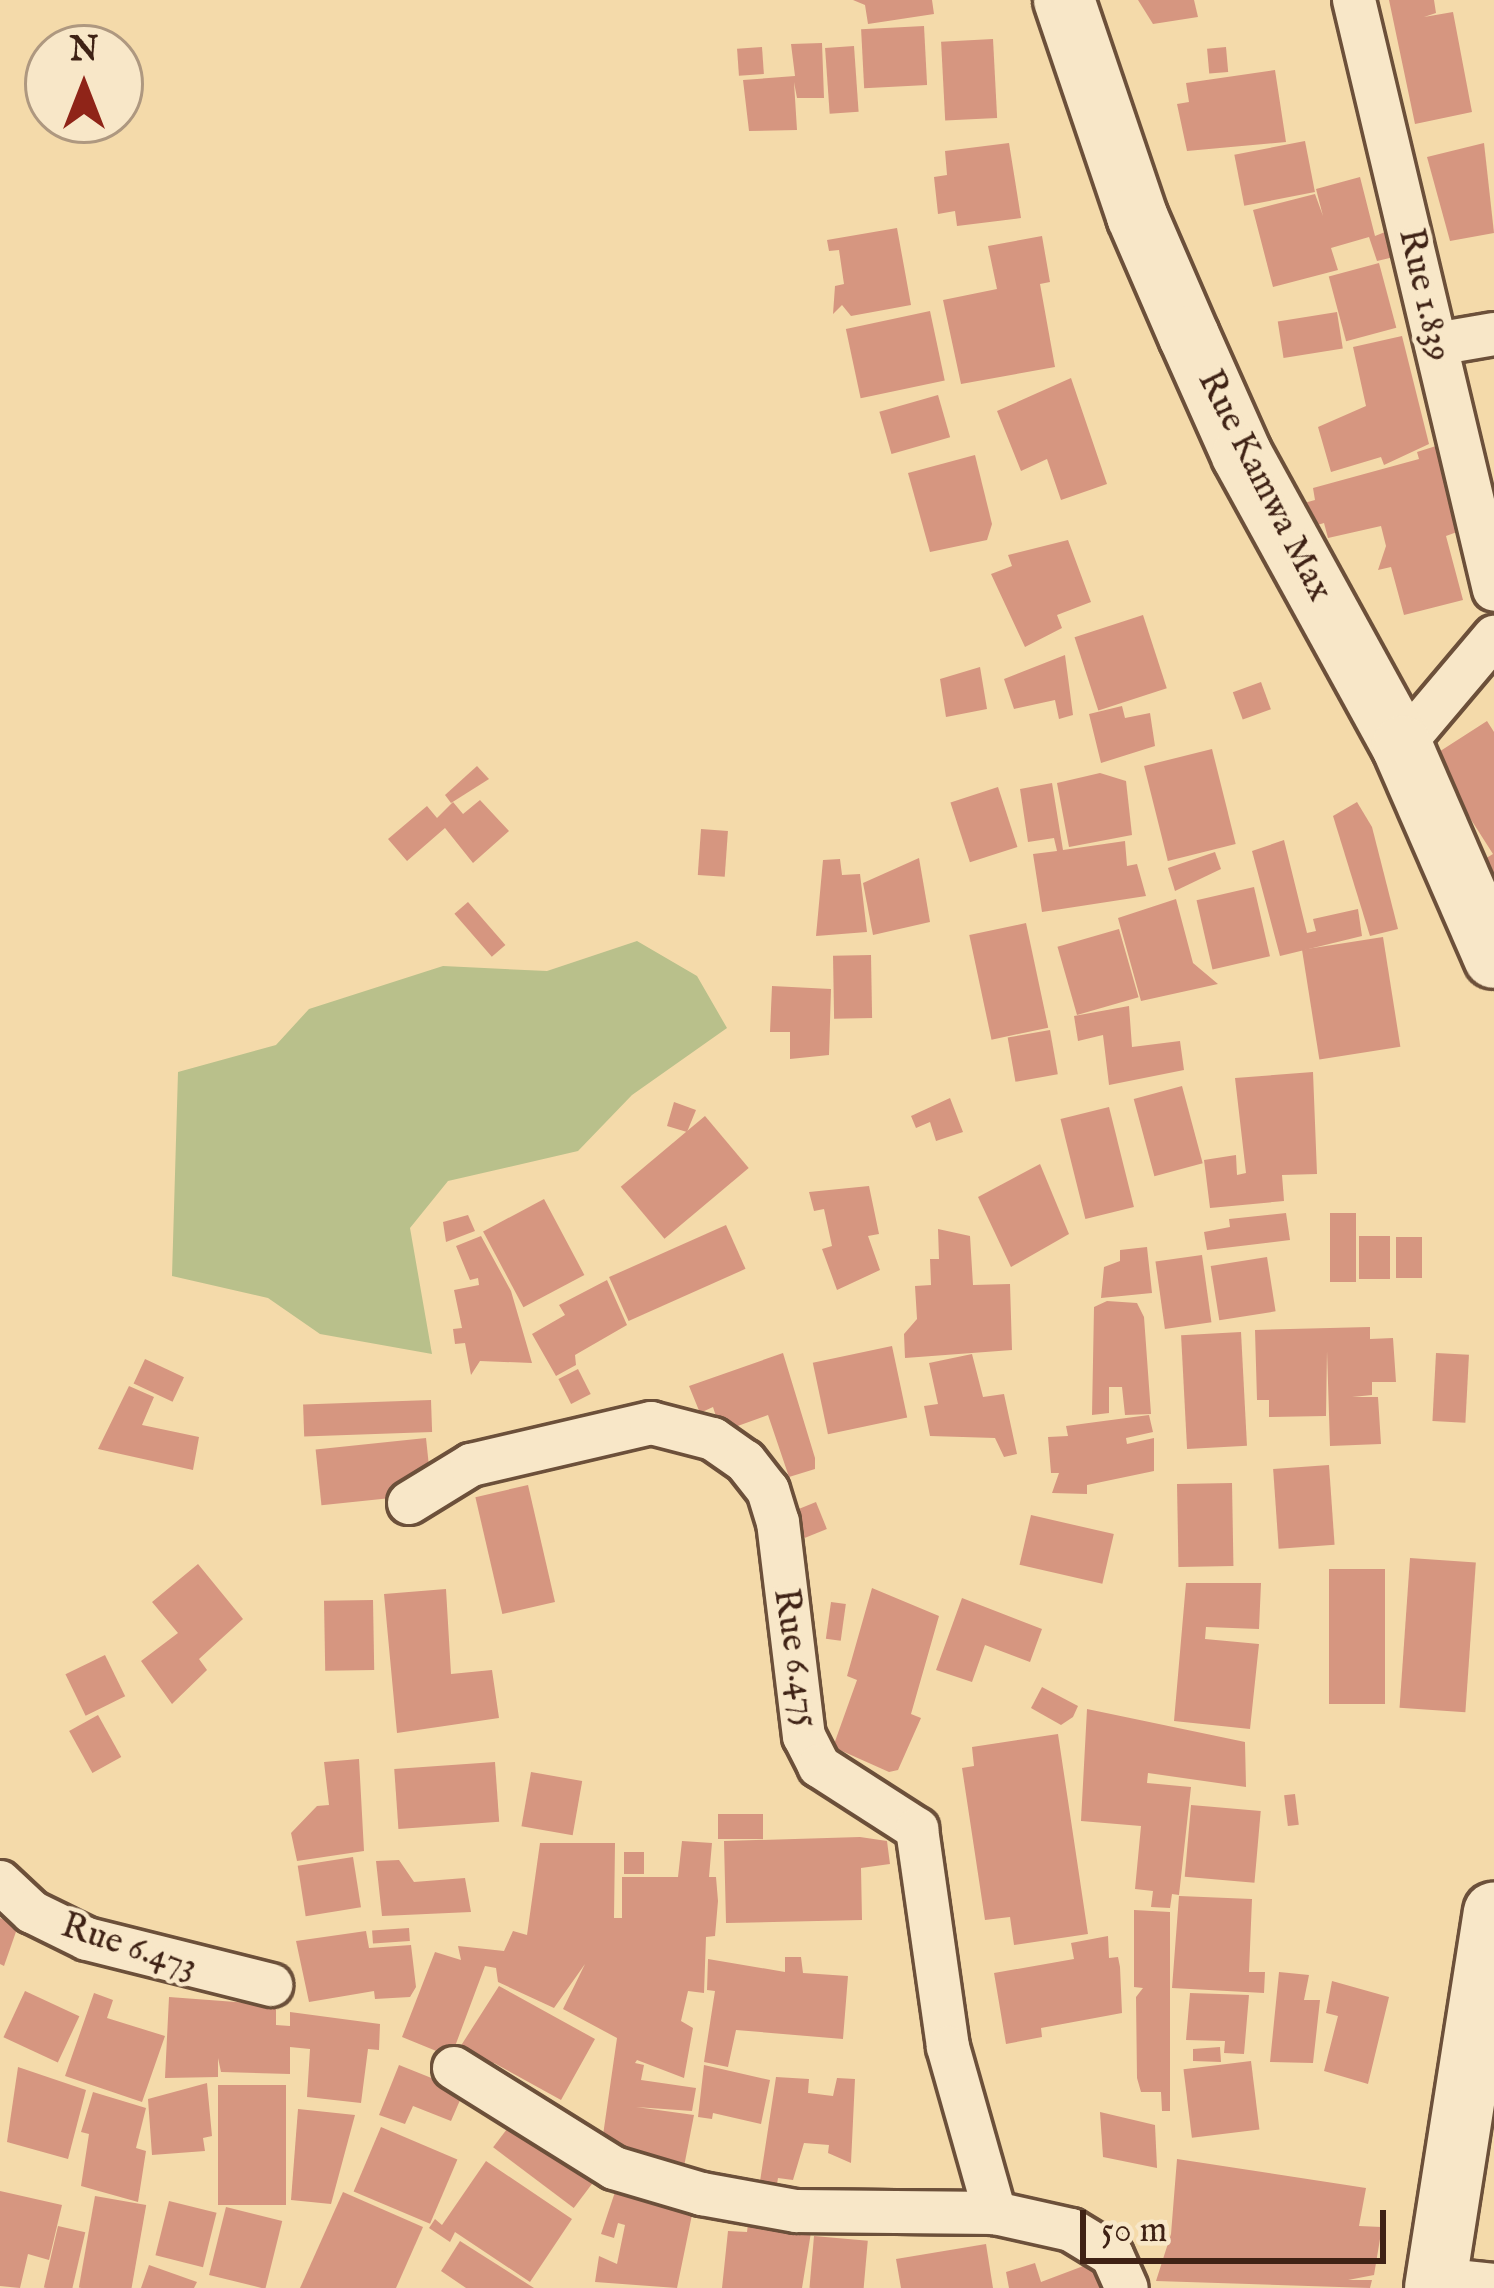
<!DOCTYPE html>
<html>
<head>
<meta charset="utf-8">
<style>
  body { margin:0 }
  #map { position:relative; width:1494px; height:2288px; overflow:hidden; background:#f4daaa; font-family:"IM FELL English",serif }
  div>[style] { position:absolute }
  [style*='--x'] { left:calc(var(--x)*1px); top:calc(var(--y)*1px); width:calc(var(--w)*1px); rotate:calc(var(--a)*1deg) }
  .green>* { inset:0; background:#b9c08b }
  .building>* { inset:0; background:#d69680; transform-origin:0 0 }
  .roads { filter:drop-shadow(3px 0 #6c503a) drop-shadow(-3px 0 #6c503a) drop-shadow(0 3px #6c503a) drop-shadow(0 -3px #6c503a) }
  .minor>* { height:42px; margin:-21px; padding:0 21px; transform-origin:21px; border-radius:21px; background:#f8e7c8 }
  .secondary>* { height:60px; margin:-30px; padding:0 30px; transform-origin:30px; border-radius:30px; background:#f8e7c8 }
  span { translate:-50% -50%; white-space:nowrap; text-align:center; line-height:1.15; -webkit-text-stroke:9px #f8e7c8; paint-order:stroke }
  .street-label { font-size:36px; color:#3f2215 }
  .north { position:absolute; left:24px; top:24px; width:120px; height:120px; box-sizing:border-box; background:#f8e7c8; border:3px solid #ae9880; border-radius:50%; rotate:0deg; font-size:33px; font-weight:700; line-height:48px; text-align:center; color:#3f2215 }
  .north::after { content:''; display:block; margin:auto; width:42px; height:54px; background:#8f2418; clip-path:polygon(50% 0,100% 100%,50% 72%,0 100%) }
  .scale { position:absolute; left:1080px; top:2210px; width:306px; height:54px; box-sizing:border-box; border:6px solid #3f2215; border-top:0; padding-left:15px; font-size:36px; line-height:42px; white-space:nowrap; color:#3f2215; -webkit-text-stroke:9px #f8e7c8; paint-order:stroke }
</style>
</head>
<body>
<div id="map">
  <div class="green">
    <div style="clip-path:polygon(637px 941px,697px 976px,727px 1028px,632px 1095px,578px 1151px,448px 1181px,410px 1228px,432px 1354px,320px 1334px,268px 1298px,172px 1276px,178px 1072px,276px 1045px,309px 1009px,443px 966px,547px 971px)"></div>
  </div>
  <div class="building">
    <div style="clip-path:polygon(853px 0,932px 0,934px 14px,868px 24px,865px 5px)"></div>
    <div style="clip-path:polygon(1138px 0,1194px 0,1198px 17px,1153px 24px)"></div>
    <div style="clip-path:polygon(1389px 0,1434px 0,1436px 13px,1424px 17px,1453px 12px,1472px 112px,1415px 124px)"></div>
    <div style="left:924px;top:26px;width:59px;height:63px;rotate:87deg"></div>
    <div style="left:993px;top:39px;width:79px;height:52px;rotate:87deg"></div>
    <div style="clip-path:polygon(822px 43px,824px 98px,797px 98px,794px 82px,797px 130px,749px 131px,743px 80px,795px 76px,791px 44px)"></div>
    <div style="left:854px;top:46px;width:66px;height:29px;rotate:86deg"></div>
    <div style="left:762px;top:47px;width:27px;height:25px;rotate:86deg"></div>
    <div style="left:1226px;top:47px;width:25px;height:19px;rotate:85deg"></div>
    <div style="clip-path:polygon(1275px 70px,1286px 142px,1187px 151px,1177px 104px,1189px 102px,1186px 83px)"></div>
    <div style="left:1305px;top:141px;width:52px;height:72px;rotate:79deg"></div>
    <div style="clip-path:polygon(1009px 143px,1021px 218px,957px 226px,955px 211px,938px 214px,934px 177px,947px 175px,945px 151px)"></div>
    <div style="clip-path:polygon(1484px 143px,1494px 233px,1450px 241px,1427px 157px)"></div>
    <div style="clip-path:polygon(1360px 177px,1375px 236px,1385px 232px,1394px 257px,1377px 261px,1369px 237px,1331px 248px,1338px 270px,1273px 287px,1253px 210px,1315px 194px,1323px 216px,1316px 189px)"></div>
    <div style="clip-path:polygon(897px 228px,911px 305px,851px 316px,842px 305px,833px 314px,835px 286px,844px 284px,839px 250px,829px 251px,827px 240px)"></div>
    <div style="clip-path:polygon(1042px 236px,1050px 282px,1040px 284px,1055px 367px,961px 384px,943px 300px,997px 289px,988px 246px)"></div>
    <div style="left:1379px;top:263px;width:67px;height:52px;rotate:75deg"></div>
    <div style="left:930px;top:311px;width:71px;height:86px;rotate:78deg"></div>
    <div style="left:1337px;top:312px;width:37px;height:60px;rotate:81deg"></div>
    <div style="clip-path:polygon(1402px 336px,1429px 444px,1384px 465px,1381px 457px,1331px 472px,1318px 427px,1366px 406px,1353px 347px)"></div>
    <div style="clip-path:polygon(1071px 378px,1107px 484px,1061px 500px,1047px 459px,1021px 471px,997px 411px)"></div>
    <div style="left:938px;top:395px;width:44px;height:61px;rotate:74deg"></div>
    <div style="clip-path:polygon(1436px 446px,1457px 532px,1446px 536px,1463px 600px,1404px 615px,1391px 567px,1378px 570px,1386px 546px,1381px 526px,1328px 538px,1324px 523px,1311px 527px,1304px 503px,1315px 500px,1313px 488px,1419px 459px,1417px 452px)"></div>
    <div style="clip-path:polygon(975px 455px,992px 524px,987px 540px,930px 552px,908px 473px)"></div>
    <div style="clip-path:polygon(1068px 540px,1091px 602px,1057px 615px,1062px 628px,1025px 647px,991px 574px,1012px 566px,1008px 555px)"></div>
    <div style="left:1143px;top:615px;width:77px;height:72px;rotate:72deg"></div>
    <div style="clip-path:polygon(1065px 655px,1073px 715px,1059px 719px,1055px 700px,1014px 709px,1004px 679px)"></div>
    <div style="clip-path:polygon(980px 667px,987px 709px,946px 717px,940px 679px)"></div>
    <div style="left:1261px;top:682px;width:29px;height:30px;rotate:70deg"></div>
    <div style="clip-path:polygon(1122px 706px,1125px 718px,1150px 713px,1155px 746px,1101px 763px,1089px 714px)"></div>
    <div style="clip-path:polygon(1487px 721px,1494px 732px,1494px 878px,1483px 860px,1493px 854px,1431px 757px)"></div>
    <div style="left:1212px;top:749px;width:98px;height:70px;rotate:76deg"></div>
    <div style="clip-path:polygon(477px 766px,489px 779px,451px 803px,445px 795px)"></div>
    <div style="clip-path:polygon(1100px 773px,1126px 781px,1132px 835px,1069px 847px,1057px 783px)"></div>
    <div style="clip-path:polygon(1052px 783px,1063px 850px,1125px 841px,1127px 866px,1137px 864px,1146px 896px,1042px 912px,1033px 854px,1057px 851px,1054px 838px,1028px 842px,1020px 789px)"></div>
    <div style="left:998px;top:787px;width:63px;height:50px;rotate:72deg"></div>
    <div style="clip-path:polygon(480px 800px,509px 831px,473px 863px,445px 828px,407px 861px,388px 839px,427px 806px,437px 818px,453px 802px,463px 814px)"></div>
    <div style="clip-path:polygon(1357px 802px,1372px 827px,1398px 929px,1370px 936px,1333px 816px)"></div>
    <div style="left:701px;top:829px;width:27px;height:46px;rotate:4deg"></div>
    <div style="clip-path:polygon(1284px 840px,1307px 933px,1316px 931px,1313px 919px,1358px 909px,1362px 936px,1280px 956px,1252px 851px)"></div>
    <div style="clip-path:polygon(1215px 852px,1221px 869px,1175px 891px,1168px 868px)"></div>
    <div style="clip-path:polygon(919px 858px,930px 922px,873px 935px,863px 883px)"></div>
    <div style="clip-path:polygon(840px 859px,842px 875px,860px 874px,867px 932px,816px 936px,823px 860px)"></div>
    <div style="left:1254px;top:887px;width:71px;height:59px;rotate:77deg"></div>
    <div style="clip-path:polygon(1176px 899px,1193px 963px,1218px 984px,1141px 1001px,1118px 918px)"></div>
    <div style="left:468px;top:902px;width:57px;height:18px;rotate:49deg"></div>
    <div style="left:1026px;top:923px;width:107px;height:58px;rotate:78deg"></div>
    <div style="left:1119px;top:929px;width:71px;height:64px;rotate:74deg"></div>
    <div style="left:1383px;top:937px;width:111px;height:82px;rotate:81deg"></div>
    <div style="left:871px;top:955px;width:63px;height:38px;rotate:89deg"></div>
    <div style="clip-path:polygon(772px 986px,831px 989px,829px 1055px,790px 1059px,790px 1032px,770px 1032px)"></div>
    <div style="clip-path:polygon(1129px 1006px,1132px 1047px,1180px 1041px,1184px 1070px,1109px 1085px,1103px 1035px,1078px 1041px,1074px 1016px)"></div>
    <div style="left:1050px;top:1030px;width:45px;height:43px;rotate:80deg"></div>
    <div style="clip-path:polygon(1313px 1072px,1317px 1174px,1282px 1175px,1284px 1201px,1210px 1208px,1204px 1160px,1236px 1155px,1237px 1175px,1246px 1173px,1235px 1078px)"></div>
    <div style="left:1182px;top:1086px;width:80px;height:50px;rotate:75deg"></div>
    <div style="clip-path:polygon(950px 1098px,963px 1132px,936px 1141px,930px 1122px,916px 1128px,911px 1116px)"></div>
    <div style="clip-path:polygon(674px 1102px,696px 1110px,687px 1132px,667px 1126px)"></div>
    <div style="left:1109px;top:1107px;width:103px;height:50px;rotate:76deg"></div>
    <div style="left:705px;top:1116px;width:68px;height:110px;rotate:50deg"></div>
    <div style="clip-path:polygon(1040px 1164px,1069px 1234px,1011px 1267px,978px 1197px)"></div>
    <div style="clip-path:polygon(869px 1186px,879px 1234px,868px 1236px,880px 1270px,837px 1290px,822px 1249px,832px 1246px,824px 1209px,814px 1211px,809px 1192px)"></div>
    <div style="left:544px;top:1199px;width:86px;height:69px;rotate:62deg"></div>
    <div style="clip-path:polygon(1286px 1213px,1290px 1240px,1207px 1250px,1204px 1232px,1230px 1227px,1229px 1219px)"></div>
    <div style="left:1330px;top:1213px;width:26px;height:69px"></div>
    <div style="clip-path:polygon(468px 1215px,475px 1231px,446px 1242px,443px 1222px)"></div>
    <div style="left:726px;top:1225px;width:48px;height:128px;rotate:66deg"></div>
    <div style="clip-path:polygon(938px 1229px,970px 1236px,973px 1285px,1010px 1284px,1012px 1350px,905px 1358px,904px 1334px,917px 1319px,915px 1286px,931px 1285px,930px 1259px,939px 1259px)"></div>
    <div style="clip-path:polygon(481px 1236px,511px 1291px,532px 1363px,480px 1361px,471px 1375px,465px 1343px,455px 1344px,453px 1329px,462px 1328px,454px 1290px,479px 1285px,478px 1278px,470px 1280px,456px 1246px)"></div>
    <div style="left:1359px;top:1236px;width:31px;height:43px"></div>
    <div style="left:1396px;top:1237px;width:26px;height:41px"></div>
    <div style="clip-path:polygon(1147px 1247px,1152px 1293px,1101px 1298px,1104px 1267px,1120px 1261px,1120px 1250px)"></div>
    <div style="left:1202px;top:1255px;width:68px;height:47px;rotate:82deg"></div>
    <div style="left:1267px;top:1257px;width:55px;height:57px;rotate:81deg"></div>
    <div style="clip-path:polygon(607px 1280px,627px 1325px,575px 1355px,576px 1365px,556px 1376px,532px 1334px,565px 1315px,559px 1305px)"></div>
    <div style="clip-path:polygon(1107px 1301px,1137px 1303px,1144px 1317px,1151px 1414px,1125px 1415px,1122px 1387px,1109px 1387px,1109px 1413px,1092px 1415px,1094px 1307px)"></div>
    <div style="clip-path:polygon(1370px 1327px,1370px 1339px,1393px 1338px,1396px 1382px,1372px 1382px,1372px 1395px,1352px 1397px,1378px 1397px,1381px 1444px,1330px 1446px,1327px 1351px,1326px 1416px,1269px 1417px,1269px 1400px,1257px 1400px,1255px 1330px)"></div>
    <div style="left:1241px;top:1332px;width:114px;height:60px;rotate:87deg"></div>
    <div style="left:892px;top:1346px;width:73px;height:81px;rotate:78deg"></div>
    <div style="clip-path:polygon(783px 1353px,815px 1458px,815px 1469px,789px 1477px,768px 1415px,721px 1432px,713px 1407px,700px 1413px,689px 1386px)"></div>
    <div style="left:1436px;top:1353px;width:33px;height:68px;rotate:3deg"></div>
    <div style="clip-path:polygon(972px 1354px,983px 1397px,1004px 1394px,1017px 1454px,1004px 1457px,995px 1438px,930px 1436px,924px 1406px,938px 1404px,929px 1363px)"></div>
    <div style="left:145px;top:1359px;width:43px;height:27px;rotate:25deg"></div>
    <div style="left:578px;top:1369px;width:28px;height:22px;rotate:63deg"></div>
    <div style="clip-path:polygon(129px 1386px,154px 1397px,142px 1425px,199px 1437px,193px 1470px,98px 1449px)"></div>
    <div style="left:431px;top:1400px;width:32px;height:128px;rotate:88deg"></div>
    <div style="clip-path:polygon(1149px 1415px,1153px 1432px,1126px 1438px,1127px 1444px,1154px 1438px,1154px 1471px,1087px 1485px,1087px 1494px,1052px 1493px,1059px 1473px,1051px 1473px,1048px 1437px,1068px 1436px,1066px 1426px)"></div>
    <div style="left:426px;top:1438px;width:56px;height:111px;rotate:84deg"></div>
    <div style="left:1329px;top:1465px;width:80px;height:56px;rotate:86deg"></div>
    <div style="left:1232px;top:1483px;width:83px;height:55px;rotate:89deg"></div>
    <div style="left:528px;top:1485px;width:120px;height:54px;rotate:77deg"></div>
    <div style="left:816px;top:1502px;width:29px;height:24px;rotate:68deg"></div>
    <div style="left:1031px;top:1515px;width:85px;height:51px;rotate:13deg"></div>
    <div style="left:1410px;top:1558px;width:66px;height:150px;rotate:4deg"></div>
    <div style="clip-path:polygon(198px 1564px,243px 1619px,199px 1659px,207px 1670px,172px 1704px,141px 1661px,178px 1633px,152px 1602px)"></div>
    <div style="left:1329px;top:1569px;width:56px;height:135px"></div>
    <div style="clip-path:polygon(1186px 1583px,1261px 1583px,1259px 1629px,1206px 1627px,1205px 1639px,1259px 1644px,1250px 1729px,1174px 1721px)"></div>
    <div style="clip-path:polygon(872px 1588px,939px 1616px,911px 1714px,921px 1718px,898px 1770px,889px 1772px,833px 1747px,857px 1680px,847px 1676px)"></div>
    <div style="clip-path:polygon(446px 1589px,451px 1674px,492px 1670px,499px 1718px,397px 1733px,384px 1594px)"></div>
    <div style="clip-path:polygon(962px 1598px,1042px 1629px,1030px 1662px,985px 1645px,972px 1682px,936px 1670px)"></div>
    <div style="left:373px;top:1600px;width:70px;height:49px;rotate:89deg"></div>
    <div style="left:831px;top:1602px;width:15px;height:37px;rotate:8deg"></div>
    <div style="left:105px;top:1655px;width:46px;height:44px;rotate:64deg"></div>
    <div style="clip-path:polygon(1042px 1687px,1078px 1706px,1073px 1717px,1061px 1725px,1031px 1708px)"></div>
    <div style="clip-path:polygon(1087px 1709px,1245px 1742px,1246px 1787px,1148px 1773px,1147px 1783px,1191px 1787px,1179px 1895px,1172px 1894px,1170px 1908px,1151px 1907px,1153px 1891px,1135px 1889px,1141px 1826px,1081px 1821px)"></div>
    <div style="left:98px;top:1715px;width:48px;height:33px;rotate:61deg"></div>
    <div style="clip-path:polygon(1058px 1734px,1088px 1934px,1014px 1945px,1010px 1917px,985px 1920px,962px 1768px,974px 1766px,972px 1747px)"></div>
    <div style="clip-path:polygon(359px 1759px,364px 1851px,297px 1861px,291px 1833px,317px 1806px,329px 1805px,324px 1762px)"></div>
    <div style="left:495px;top:1762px;width:60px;height:101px;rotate:86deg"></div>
    <div style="left:531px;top:1772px;width:52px;height:55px;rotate:10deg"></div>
    <div style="left:1295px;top:1794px;width:31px;height:11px;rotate:83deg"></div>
    <div style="left:1191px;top:1805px;width:70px;height:72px;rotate:5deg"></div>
    <div style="left:718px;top:1814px;width:45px;height:25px"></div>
    <div style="clip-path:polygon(860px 1837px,887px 1841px,890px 1864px,861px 1868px,862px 1920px,726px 1923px,724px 1841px)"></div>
    <div style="clip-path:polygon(682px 1841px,712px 1843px,709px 1877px,716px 1877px,718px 1901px,715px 1936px,706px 1937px,704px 1993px,688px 1991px,681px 2021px,693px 2028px,684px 2078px,637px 2060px,635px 2063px,644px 2065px,641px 2080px,696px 2088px,692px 2111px,636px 2107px,694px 2115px,682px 2177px,601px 2149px,617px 2038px,563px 2009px,585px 1964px,554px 2008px,498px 1982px,496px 1968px,485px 1966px,451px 2057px,402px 2037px,435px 1952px,461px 1960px,458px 1946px,504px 1951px,513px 1931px,527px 1935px,540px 1843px,615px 1843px,614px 1918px,622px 1918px,622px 1877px,678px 1877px)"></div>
    <div style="left:644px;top:1852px;width:22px;height:20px;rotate:90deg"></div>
    <div style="left:353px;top:1857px;width:51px;height:56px;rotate:81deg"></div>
    <div style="clip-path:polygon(399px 1860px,414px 1882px,465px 1878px,471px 1912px,382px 1916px,376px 1861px)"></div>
    <div style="clip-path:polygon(1179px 1896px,1252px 1899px,1249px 1972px,1265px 1972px,1264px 1993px,1172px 1988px)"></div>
    <div style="clip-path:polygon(1134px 1910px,1170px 1912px,1170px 2111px,1162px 2111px,1161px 2092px,1141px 2092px,1137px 2078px,1136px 1997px,1143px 1988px,1134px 1987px)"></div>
    <div style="clip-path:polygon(0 1918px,18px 1926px,4px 1966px,0 1964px)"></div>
    <div style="left:409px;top:1928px;width:13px;height:37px;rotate:86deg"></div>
    <div style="clip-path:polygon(366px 1931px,369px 1948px,411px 1945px,416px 1987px,410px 1997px,375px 1999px,374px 1991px,309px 2002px,296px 1941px)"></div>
    <div style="clip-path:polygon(1108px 1936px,1109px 1958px,1118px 1957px,1120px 1967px,1122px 2013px,1041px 2028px,1042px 2037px,1006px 2044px,994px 1973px,1074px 1959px,1071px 1943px)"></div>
    <div style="clip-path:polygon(785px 1957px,801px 1957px,803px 1973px,848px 1976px,843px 2039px,736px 2030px,728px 2067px,704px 2062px,715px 1991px,707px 1990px,708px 1959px,785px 1972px)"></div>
    <div style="clip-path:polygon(1279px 1972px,1309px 1975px,1304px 2000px,1320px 2000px,1313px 2063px,1270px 2062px)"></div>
    <div style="clip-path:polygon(1332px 1981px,1389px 1997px,1368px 2084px,1324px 2071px,1338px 2016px,1326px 2013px)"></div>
    <div style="clip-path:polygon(499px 1986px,595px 2039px,561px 2100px,494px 2063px,486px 2076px,455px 2055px)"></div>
    <div style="left:25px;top:1991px;width:60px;height:51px;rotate:25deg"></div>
    <div style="clip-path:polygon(94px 1993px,113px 2000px,107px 2018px,165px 2036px,142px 2102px,65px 2076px)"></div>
    <div style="clip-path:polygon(1190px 1993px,1249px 1995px,1244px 2054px,1224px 2053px,1225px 2041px,1186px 2040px)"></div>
    <div style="clip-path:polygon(169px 1997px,276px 2005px,276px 2025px,290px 2026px,290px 2012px,380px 2024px,379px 2050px,368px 2049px,361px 2103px,307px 2097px,310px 2049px,290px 2047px,290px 2074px,221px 2072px,218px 2058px,218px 2077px,165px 2078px)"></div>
    <div style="clip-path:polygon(1220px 2047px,1221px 2062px,1193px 2061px,1193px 2049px)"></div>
    <div style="left:1251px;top:2061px;width:69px;height:68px;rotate:83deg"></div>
    <div style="clip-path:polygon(399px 2065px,464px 2091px,451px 2121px,413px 2106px,405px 2124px,379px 2115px)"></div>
    <div style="clip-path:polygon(704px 2065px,770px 2080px,761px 2124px,713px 2113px,712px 2119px,698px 2117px)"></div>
    <div style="clip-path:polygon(18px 2067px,86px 2090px,68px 2159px,7px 2142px)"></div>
    <div style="clip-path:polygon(776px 2077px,809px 2079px,808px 2093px,833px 2096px,837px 2078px,855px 2079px,851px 2163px,828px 2153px,829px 2145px,804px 2143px,793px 2180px,778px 2178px,776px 2190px,759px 2188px)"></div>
    <div style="clip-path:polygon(207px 2083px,212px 2136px,203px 2138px,205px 2151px,152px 2155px,148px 2099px)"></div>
    <div style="left:218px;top:2085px;width:68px;height:120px"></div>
    <div style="clip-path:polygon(93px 2092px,146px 2108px,136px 2148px,146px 2151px,138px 2202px,81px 2186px,89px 2134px,81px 2132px)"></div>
    <div style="clip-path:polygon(298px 2109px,355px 2115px,331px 2204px,291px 2200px)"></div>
    <div style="clip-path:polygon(1100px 2112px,1155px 2125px,1157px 2168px,1103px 2157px)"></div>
    <div style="left:519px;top:2113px;width:101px;height:43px;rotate:37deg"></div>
    <div style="left:381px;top:2127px;width:83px;height:70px;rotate:23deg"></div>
    <div style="clip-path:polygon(1177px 2159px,1366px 2188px,1359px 2226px,1382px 2227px,1374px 2275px,1348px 2280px,1372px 2280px,1370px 2288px,1156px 2281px,1171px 2234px)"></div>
    <div style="clip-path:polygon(486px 2161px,572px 2219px,530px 2282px,455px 2232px,450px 2242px,429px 2228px,435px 2219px,442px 2225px)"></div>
    <div style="clip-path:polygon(616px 2189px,694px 2205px,677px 2288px,595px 2282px,599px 2256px,617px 2264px,625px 2225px,618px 2223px,614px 2238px,601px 2234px)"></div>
    <div style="clip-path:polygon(0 2191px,62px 2205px,49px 2260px,28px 2254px,20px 2288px,0 2286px)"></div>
    <div style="clip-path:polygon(343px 2192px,423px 2227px,396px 2288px,300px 2288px)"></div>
    <div style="left:95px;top:2196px;width:52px;height:93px;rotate:10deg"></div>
    <div style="left:169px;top:2201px;width:49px;height:56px;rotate:14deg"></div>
    <div style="left:226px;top:2207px;width:58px;height:70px;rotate:14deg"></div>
    <div style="clip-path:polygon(749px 2215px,812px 2226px,802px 2288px,722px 2288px,728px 2231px,747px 2232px)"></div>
    <div style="left:58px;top:2226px;width:28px;height:63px;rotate:13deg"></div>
    <div style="left:814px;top:2236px;width:54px;height:52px;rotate:5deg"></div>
    <div style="clip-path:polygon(460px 2241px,534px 2288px,466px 2288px,441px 2271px)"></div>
    <div style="clip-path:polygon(986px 2244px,993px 2288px,901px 2288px,896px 2259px)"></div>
    <div style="clip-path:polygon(1094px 2262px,1103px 2288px,1009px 2288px,1006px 2272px,1035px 2263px,1041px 2282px)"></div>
    <div style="clip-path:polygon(149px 2265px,197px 2282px,194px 2288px,141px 2288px)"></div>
  </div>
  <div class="roads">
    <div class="minor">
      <div style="--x:1354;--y:0;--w:606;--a:76.65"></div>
      <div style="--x:1436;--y:344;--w:59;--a:-9.8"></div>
      <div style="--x:1402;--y:746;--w:143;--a:-49.8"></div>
      <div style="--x:409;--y:1503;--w:73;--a:-31.5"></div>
      <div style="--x:471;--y:1465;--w:185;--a:-13.1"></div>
      <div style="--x:651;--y:1423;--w:64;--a:14.5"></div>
      <div style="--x:713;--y:1439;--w:39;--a:35"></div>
      <div style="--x:745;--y:1461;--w:37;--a:52"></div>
      <div style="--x:768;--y:1490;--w:34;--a:73"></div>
      <div style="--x:778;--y:1522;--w:216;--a:83.1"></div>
      <div style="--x:804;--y:1736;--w:34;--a:63"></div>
      <div style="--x:819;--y:1766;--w:117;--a:32.7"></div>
      <div style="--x:917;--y:1829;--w:220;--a:81.9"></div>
      <div style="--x:948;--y:2047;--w:173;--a:74.2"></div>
      <div style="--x:995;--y:2213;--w:78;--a:12.6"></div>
      <div style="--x:1071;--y:2230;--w:48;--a:31.4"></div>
      <div style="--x:1112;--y:2255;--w:36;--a:66"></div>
      <div style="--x:0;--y:1882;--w:44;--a:43.2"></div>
      <div style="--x:32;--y:1912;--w:61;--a:26.1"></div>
      <div style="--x:87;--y:1939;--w:190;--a:14"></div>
      <div style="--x:454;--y:2068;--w:189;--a:32"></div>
      <div style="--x:614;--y:2168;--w:92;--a:16.5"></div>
      <div style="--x:702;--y:2194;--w:96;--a:10.3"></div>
      <div style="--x:796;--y:2211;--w:199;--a:0.6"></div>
      <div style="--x:1436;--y:2279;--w:58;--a:5.9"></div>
    </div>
    <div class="secondary">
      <div style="--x:1064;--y:0;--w:228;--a:71.3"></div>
      <div style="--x:1137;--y:216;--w:131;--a:66.6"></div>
      <div style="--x:1189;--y:336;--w:130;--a:66"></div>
      <div style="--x:1242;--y:455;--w:332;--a:61.2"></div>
      <div style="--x:1402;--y:746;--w:231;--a:66.5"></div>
      <div style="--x:1435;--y:2288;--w:380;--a:-81.1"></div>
    </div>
  </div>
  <div class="street-label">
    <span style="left:1424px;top:295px;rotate:77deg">Rue 1.839</span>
    <span style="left:1264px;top:486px;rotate:63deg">Rue Kamwa Max</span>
    <span style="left:795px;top:1658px;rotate:81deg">Rue 6.475</span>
    <span style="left:129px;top:1947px;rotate:18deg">Rue 6.473</span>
  </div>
  <div class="north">N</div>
  <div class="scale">50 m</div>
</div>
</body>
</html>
